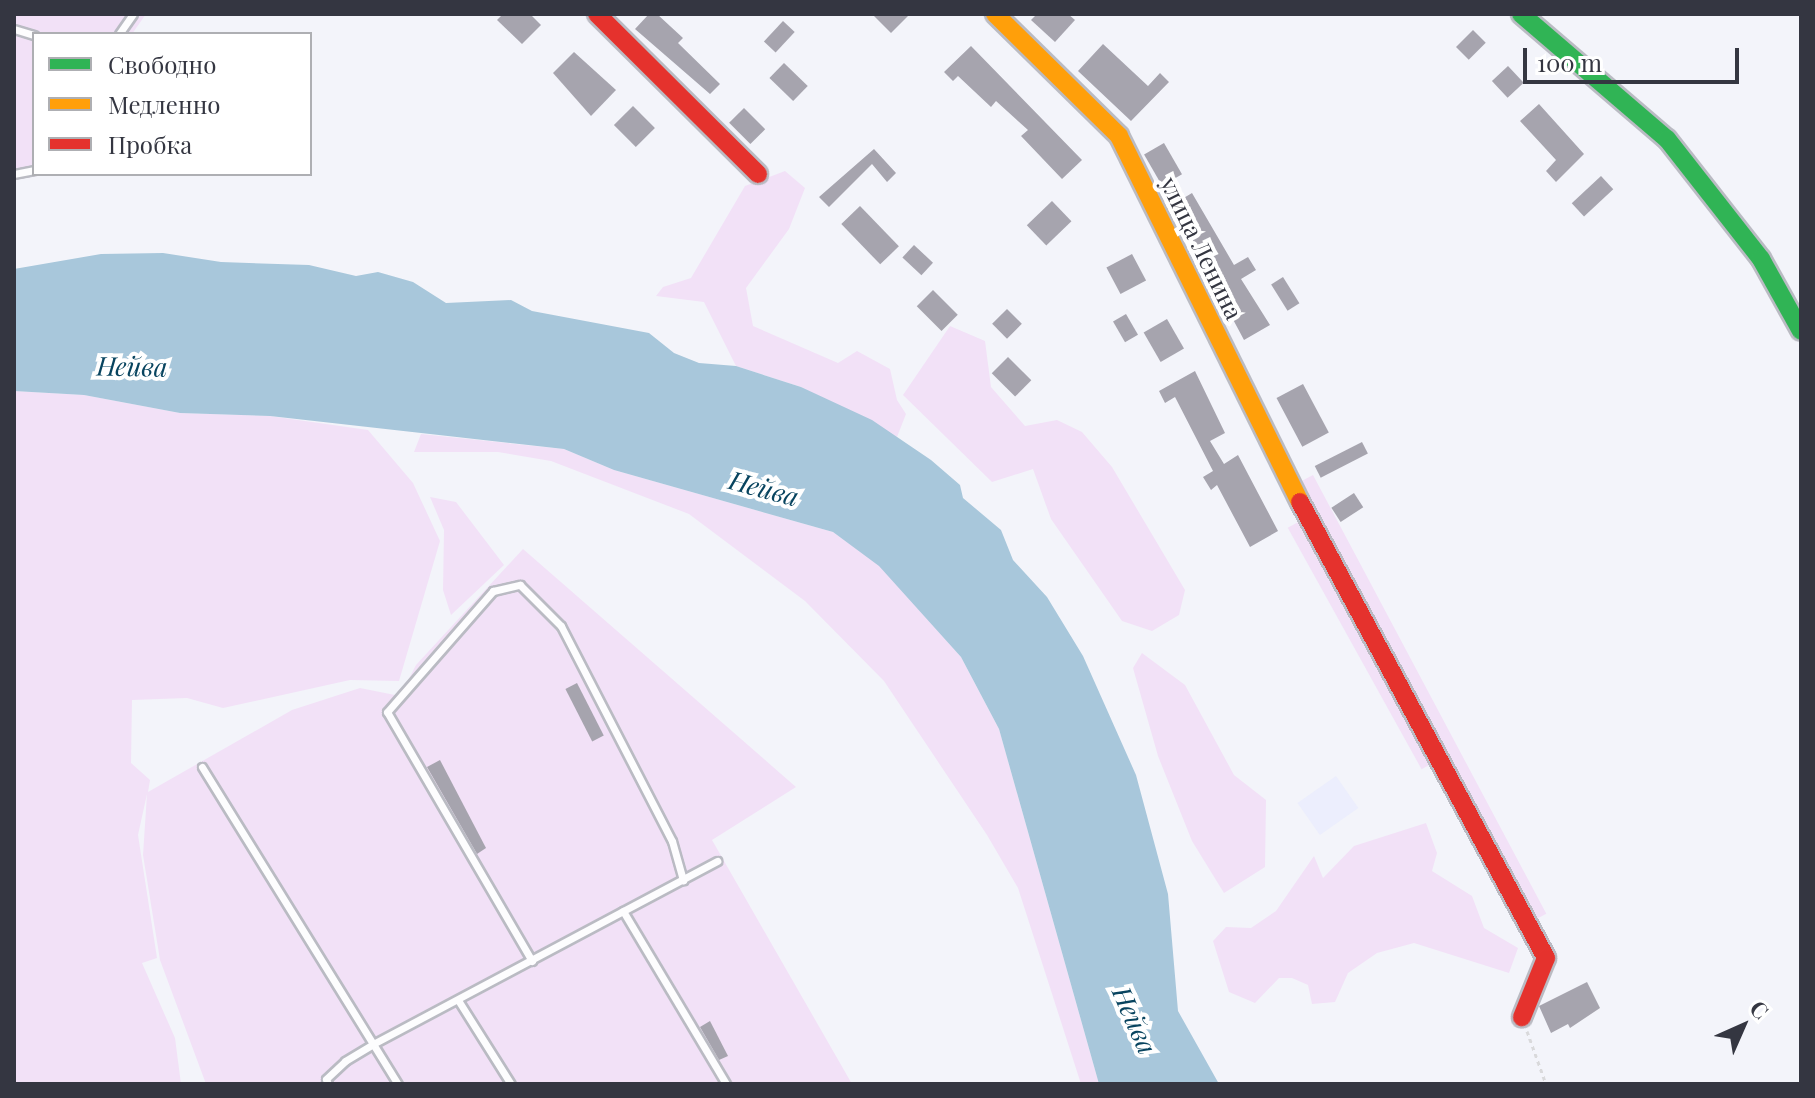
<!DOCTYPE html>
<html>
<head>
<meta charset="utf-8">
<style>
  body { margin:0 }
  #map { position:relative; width:1815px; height:1098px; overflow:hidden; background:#f3f4fa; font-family:"Playfair Display",serif }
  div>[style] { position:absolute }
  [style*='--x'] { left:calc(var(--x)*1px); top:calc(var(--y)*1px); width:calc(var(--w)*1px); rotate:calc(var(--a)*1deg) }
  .built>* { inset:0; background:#eceefd; transform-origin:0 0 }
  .green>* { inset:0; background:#f2e1f7; transform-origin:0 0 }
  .water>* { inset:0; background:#a8c7db }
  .building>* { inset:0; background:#a6a4ae; transform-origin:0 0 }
  .path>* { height:3px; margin-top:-1.5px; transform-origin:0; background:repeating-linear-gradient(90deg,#d9d9db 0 4px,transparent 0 8px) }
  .roads { filter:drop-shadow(2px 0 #babbc3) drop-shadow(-2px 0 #babbc3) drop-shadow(0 2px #babbc3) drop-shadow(0 -2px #babbc3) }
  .lane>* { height:7px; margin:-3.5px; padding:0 3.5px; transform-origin:3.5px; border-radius:3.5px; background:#fdfdfe }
  .fast>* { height:18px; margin:-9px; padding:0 9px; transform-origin:9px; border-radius:9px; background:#30b455 }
  .slow>* { height:18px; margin:-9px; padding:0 9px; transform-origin:9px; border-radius:9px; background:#ff9f0a }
  .jam>* { height:18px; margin:-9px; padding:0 9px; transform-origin:9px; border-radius:9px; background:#e5322d }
  span { translate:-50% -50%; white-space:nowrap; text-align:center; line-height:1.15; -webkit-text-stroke:8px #fff; paint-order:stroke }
  .street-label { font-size:24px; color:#343641 }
  .water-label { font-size:26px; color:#08445f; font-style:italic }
  .frame { position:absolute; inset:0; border:16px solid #343641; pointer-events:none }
  .legend { position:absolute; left:32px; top:32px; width:280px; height:144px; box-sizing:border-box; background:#fff; border:2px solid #aeafb3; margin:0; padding:10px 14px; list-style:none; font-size:24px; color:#343641 }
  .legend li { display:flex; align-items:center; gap:16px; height:40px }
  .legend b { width:40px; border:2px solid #aeafb3 }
  .north { position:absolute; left:1703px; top:986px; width:80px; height:80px; -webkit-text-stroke:6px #fff; paint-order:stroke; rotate:45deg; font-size:22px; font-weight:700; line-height:32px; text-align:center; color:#343641 }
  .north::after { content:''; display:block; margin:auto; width:28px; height:36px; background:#343641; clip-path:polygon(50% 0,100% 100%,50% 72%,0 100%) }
  .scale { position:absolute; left:1523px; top:48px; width:216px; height:36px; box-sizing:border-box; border:4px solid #343641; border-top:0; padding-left:10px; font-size:24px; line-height:28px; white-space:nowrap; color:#343641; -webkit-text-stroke:6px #fff; paint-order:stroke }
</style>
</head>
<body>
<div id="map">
  <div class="built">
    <div style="left:1336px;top:776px;width:39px;height:47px;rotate:55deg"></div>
  </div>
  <div class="green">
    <div style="clip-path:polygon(14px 14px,146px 14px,132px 34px,34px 34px,34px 174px,49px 174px,14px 180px)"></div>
    <div style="clip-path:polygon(785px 171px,805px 188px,789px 229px,746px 288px,753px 326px,838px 363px,857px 351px,890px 369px,897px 400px,906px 414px,897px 437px,801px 387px,736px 366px,704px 302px,656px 296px,663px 287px,691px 278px,745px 186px)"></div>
    <div style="clip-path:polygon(950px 326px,985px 341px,991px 387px,1025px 426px,1057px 420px,1082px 432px,1112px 467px,1185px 590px,1179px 615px,1152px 631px,1122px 621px,1051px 519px,1033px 469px,992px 482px,903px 395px)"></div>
    <div style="clip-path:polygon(14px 391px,84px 395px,180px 413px,270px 416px,368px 430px,413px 483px,440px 541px,399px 681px,350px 680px,223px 708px,187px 698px,132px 700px,131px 763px,150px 780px,148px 792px,292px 710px,360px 688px,400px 696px,416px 665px,523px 549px,796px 787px,712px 840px,852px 1084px,206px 1084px,160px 960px,143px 855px,147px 794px,138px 835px,157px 958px,142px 963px,175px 1038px,181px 1084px,14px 1084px)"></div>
    <div style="clip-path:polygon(421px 434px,564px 449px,614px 470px,833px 532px,879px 565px,961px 657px,999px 729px,1099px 1084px,1081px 1084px,1018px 888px,987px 835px,884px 681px,805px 601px,689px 514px,551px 461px,498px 452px,414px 452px)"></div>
    <div style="left:1313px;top:475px;width:497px;height:15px;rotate:62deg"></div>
    <div style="clip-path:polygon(430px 497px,456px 502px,504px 565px,451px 615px,443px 590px,444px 530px)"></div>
    <div style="left:1300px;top:521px;width:276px;height:14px;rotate:61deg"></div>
    <div style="clip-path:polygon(1142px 653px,1185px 685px,1234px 775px,1266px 800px,1265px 867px,1224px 893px,1192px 841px,1158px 756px,1133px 668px)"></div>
    <div style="clip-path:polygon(1426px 823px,1437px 853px,1432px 871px,1472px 896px,1484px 928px,1518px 948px,1509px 973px,1414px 943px,1377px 953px,1348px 973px,1335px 1002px,1312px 1004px,1308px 985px,1292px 978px,1279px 978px,1255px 1003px,1229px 992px,1213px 941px,1226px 927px,1251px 928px,1276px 911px,1314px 856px,1323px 878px,1354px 846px)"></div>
  </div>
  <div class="water">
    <div style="clip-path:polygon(163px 253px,221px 262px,309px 265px,356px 276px,378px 272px,413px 282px,446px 303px,511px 300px,532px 311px,649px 333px,674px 353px,699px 363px,736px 366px,801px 387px,872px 420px,931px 460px,960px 485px,963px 498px,1001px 530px,1013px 560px,1047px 597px,1083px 656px,1136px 775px,1168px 894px,1178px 1011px,1219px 1084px,1099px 1084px,999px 729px,961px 657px,879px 566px,833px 532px,614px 470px,564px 449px,270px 416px,180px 413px,84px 395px,14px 391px,14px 269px,101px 254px)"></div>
  </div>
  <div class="building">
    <div style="clip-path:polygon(503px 14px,530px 14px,541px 25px,522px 44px,497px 20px)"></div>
    <div style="clip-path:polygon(649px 14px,657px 14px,683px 38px,678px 43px,720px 84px,710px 94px,635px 29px)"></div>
    <div style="clip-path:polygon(872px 14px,910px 14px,891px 33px)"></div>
    <div style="clip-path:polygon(1037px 14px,1068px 14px,1075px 20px,1055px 42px,1031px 20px)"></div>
    <div style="left:783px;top:21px;width:16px;height:28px;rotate:43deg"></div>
    <div style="left:1473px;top:30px;width:18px;height:24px;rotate:45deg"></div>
    <div style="clip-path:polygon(1103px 44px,1148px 86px,1160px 73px,1169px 82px,1131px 121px,1078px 71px)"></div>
    <div style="clip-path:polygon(971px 46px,1082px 160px,1062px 179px,1021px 136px,1028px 130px,996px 101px,991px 107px,958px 76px,953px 81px,944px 72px)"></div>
    <div style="clip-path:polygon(574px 52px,616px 90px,591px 116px,553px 73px)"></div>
    <div style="left:784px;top:63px;width:33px;height:21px;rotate:44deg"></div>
    <div style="left:1508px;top:66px;width:23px;height:22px;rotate:47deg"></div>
    <div style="clip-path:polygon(1539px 104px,1584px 154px,1556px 182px,1546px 171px,1556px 160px,1520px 121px)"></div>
    <div style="left:633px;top:106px;width:31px;height:27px;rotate:45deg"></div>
    <div style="left:744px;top:108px;width:30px;height:21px;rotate:45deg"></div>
    <div style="left:1164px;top:143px;width:36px;height:23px;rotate:60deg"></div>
    <div style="clip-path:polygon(874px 149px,896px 173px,887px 182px,872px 164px,829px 207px,819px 197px)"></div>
    <div style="left:1601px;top:176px;width:18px;height:40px;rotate:47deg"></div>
    <div style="clip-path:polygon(1192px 193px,1234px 265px,1248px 257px,1256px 270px,1241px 279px,1270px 325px,1244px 340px,1172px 205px)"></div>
    <div style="left:1052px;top:201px;width:28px;height:35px;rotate:46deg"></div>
    <div style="left:860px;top:206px;width:56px;height:26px;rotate:46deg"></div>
    <div style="left:914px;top:245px;width:26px;height:17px;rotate:43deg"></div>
    <div style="left:1132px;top:254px;width:30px;height:29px;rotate:62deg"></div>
    <div style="left:1283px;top:277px;width:31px;height:14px;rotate:58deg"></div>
    <div style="left:933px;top:290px;width:35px;height:23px;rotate:45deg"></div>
    <div style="left:1007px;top:309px;width:21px;height:21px;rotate:45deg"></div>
    <div style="left:1126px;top:314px;width:24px;height:15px;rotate:60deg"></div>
    <div style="left:1167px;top:319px;width:34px;height:27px;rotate:60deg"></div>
    <div style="left:1008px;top:357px;width:33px;height:23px;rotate:45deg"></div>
    <div style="clip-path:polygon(1195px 371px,1225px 433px,1210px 441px,1224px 464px,1238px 455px,1278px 531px,1250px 547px,1217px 485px,1211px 490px,1203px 477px,1213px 471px,1175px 397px,1165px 403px,1159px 391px)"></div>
    <div style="left:1303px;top:384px;width:55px;height:30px;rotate:62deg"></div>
    <div style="left:1362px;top:442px;width:13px;height:53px;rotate:63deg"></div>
    <div style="left:1354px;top:493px;width:17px;height:27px;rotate:57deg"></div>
    <div style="left:577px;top:683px;width:59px;height:13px;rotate:63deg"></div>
    <div style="clip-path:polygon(440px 760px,486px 848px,477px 854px,427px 767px)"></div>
    <div style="clip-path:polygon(1587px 982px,1600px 1008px,1570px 1028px,1568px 1024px,1551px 1033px,1539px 1006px)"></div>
    <div style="clip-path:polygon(710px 1021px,728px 1056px,719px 1060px,700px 1027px)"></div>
  </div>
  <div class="path">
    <div style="--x:1527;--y:1031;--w:56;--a:70.3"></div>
  </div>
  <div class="roads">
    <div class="lane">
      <div style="--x:14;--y:29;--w:21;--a:17"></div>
      <div style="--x:119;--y:34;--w:24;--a:-55"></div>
      <div style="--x:14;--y:174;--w:20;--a:-11"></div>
      <div style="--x:202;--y:767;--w:373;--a:58.3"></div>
      <div style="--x:623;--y:911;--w:201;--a:59.2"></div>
      <div style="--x:532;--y:961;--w:288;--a:-120.2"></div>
      <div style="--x:387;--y:712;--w:161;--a:-48.8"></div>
      <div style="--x:493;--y:591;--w:28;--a:-13"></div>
      <div style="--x:520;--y:585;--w:58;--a:45"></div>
      <div style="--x:561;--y:626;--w:242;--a:62.7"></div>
      <div style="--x:672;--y:841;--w:41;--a:74.2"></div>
      <div style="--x:458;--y:1000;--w:99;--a:57.8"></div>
      <div style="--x:328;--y:1084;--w:5;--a:-112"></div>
      <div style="--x:326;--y:1079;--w:26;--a:-43"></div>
      <div style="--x:345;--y:1061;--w:33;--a:-31"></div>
      <div style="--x:373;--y:1044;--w:390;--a:-28"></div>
    </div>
    <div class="fast">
      <div style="--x:1521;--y:14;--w:192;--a:40.6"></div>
      <div style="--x:1667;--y:139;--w:152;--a:51.9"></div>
      <div style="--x:1761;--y:259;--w:82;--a:60.9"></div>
    </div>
    <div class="slow">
      <div style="--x:995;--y:14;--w:174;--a:44.5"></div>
      <div style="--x:1119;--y:136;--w:408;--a:63.7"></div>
    </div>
    <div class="jam">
      <div style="--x:597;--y:14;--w:227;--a:44.8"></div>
      <div style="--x:1300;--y:502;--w:518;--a:61.65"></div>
      <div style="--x:1546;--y:958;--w:64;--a:112.1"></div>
    </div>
  </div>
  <div class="street-label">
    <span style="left:1202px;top:248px;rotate:64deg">улица Ленина</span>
  </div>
  <div class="water-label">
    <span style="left:132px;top:366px;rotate:1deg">Нейва</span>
    <span style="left:764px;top:488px;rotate:15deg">Нейва</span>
    <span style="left:1135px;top:1020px;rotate:66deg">Нейва</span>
  </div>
  <div class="frame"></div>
  <ul class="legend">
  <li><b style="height:10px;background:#30b455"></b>Свободно</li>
  <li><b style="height:10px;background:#ff9f0a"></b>Медленно</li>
  <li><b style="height:10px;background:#e5322d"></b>Пробка</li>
  </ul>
  <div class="north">С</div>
  <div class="scale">100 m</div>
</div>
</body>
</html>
